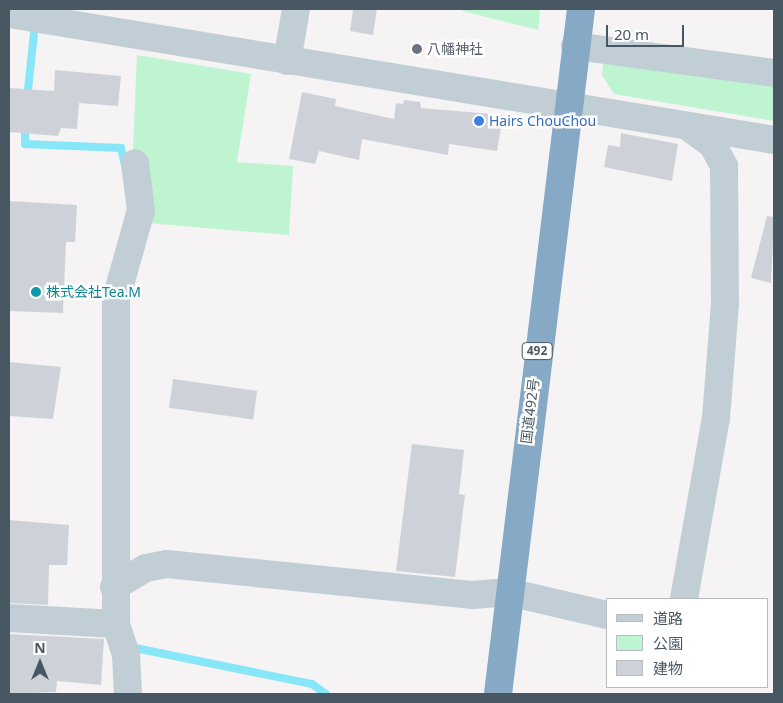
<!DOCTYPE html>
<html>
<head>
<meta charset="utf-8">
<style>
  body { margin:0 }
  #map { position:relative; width:783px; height:703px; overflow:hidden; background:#f5f3f3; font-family:"Noto Sans","Noto Sans JP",sans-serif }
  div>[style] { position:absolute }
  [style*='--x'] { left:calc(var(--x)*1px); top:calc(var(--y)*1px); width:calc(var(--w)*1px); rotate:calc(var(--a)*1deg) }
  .green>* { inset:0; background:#bef5d0 }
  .stream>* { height:8px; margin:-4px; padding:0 4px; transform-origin:4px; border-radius:4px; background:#87e6f7 }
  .building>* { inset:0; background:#ced2d8; transform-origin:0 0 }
  .minor>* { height:28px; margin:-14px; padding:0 14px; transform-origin:14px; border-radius:14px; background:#c2ced5 }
  .highway>* { height:28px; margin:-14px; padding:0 14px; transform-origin:14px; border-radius:14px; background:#86a9c6 }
  .dots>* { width:14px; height:14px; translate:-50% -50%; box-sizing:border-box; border:2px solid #fff; border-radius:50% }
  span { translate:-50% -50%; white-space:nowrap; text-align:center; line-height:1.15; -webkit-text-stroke:5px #fff; paint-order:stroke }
  .shield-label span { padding:1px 4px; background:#fff; border:1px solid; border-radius:4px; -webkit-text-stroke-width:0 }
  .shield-label { font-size:12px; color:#485863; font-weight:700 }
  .worship-label { font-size:14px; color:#5b616d }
  .left { translate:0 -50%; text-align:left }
  .shop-label { font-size:14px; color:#366cbe }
  .culture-label { font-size:14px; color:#0d838f }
  .street-label { font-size:14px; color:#485863 }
  .frame { position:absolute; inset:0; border:10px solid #485863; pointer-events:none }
  .legend { position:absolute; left:606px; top:598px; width:162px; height:90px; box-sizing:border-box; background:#fff; border:1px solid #b6bcc1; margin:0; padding:6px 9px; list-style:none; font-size:15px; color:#485863 }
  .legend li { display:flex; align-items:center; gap:10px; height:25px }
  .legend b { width:25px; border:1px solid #b6bcc1 }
  .north { position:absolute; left:15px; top:638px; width:50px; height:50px; -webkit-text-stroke:4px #fff; paint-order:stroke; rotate:0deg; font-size:14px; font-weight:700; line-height:20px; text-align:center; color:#485863 }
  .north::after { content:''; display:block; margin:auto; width:18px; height:22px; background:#485863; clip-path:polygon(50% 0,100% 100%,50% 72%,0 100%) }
  .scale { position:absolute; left:606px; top:25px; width:78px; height:22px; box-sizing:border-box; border:2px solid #485863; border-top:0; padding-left:6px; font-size:15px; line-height:18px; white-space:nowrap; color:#485863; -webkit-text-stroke:4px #fff; paint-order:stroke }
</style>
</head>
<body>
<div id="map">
  <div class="green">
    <div style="clip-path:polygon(463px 9px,540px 9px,538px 30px,462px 11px)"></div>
    <div style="clip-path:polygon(137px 55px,251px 74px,237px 162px,293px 166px,289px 235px,148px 223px,133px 150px)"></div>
    <div style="clip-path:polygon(603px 63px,774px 80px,774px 121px,614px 94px,602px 75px)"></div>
  </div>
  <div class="stream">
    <div style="--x:27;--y:99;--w:65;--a:-83.9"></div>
    <div style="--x:25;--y:123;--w:21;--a:90"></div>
    <div style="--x:25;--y:144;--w:96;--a:2.4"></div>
    <div style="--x:121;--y:148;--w:17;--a:77"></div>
    <div style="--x:130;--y:647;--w:186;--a:11.5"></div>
    <div style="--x:312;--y:684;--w:17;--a:36"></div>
  </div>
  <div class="building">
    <div style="clip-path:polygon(353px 9px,377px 9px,373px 35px,350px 31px)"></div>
    <div style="clip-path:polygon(55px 70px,121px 76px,118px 106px,79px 103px,77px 129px,61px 128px,58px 136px,9px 132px,9px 88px,54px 91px)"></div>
    <div style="clip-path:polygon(302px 92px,336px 99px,335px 106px,394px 119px,396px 103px,403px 104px,404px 100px,420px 102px,421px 108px,503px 115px,497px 151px,449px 144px,448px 155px,362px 139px,359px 160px,319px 151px,315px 164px,289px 159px)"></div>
    <div style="clip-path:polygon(621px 133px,678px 144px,672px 181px,604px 167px,608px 145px,620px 147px)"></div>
    <div style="clip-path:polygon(9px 201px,77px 205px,75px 242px,66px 242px,63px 313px,9px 311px)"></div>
    <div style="clip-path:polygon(767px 216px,774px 217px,771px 283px,751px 278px)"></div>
    <div style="clip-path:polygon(9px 362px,61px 367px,53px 419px,9px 416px)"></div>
    <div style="left:173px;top:379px;width:85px;height:29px;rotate:8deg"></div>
    <div style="clip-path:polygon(412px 444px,464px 450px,459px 494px,465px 495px,455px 577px,396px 571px)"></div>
    <div style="clip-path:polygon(9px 520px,69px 525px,67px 565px,49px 565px,48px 605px,9px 603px)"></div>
    <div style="clip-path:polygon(9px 634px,104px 639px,101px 685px,57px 681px,56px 692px,9px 694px)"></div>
  </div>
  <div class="minor">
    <div style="--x:9;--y:14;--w:775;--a:9.35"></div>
    <div style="--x:575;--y:46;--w:201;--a:7.7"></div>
    <div style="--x:287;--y:61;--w:53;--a:-80.2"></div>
    <div style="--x:114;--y:587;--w:37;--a:-31"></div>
    <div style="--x:146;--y:568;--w:21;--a:-11"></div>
    <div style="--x:167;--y:564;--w:308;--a:5.8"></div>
    <div style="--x:473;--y:595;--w:35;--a:-5"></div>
    <div style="--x:508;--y:592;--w:102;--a:13.1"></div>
    <div style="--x:684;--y:599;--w:184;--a:-80"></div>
    <div style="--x:716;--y:418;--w:114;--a:-85.5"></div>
    <div style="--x:725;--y:304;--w:138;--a:-90.4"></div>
    <div style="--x:724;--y:166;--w:24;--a:-118"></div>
    <div style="--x:713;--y:145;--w:31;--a:-144"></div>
    <div style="--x:9;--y:618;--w:107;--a:3.2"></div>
    <div style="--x:116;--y:624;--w:325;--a:-90"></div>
    <div style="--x:116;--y:299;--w:92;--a:-74.3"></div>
    <div style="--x:141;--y:210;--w:47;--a:-97.3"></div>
    <div style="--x:116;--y:624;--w:33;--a:72"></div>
    <div style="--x:126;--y:655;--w:39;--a:87"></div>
  </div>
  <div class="highway">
    <div style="--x:498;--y:694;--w:690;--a:-83.09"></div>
  </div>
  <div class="dots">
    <div style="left:417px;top:49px;background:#6b7280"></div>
    <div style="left:479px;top:121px;background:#3f7fe0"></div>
    <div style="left:36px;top:292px;background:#0f9aa8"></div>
  </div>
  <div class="shield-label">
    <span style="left:537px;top:351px">492</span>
  </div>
  <div class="worship-label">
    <span class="left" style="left:427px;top:49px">八幡神社</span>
  </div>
  <div class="shop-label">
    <span class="left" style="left:489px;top:121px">Hairs ChouChou</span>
  </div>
  <div class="culture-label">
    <span class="left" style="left:46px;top:292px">株式会社Tea.M</span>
  </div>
  <div class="street-label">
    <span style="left:530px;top:411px;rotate:-83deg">国道492号</span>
  </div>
  <div class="frame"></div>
  <ul class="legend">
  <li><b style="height:6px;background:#c2ced5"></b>道路</li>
  <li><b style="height:14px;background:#bef5d0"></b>公園</li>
  <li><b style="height:14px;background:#ced2d8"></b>建物</li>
  </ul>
  <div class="north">N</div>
  <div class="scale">20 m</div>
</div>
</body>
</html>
